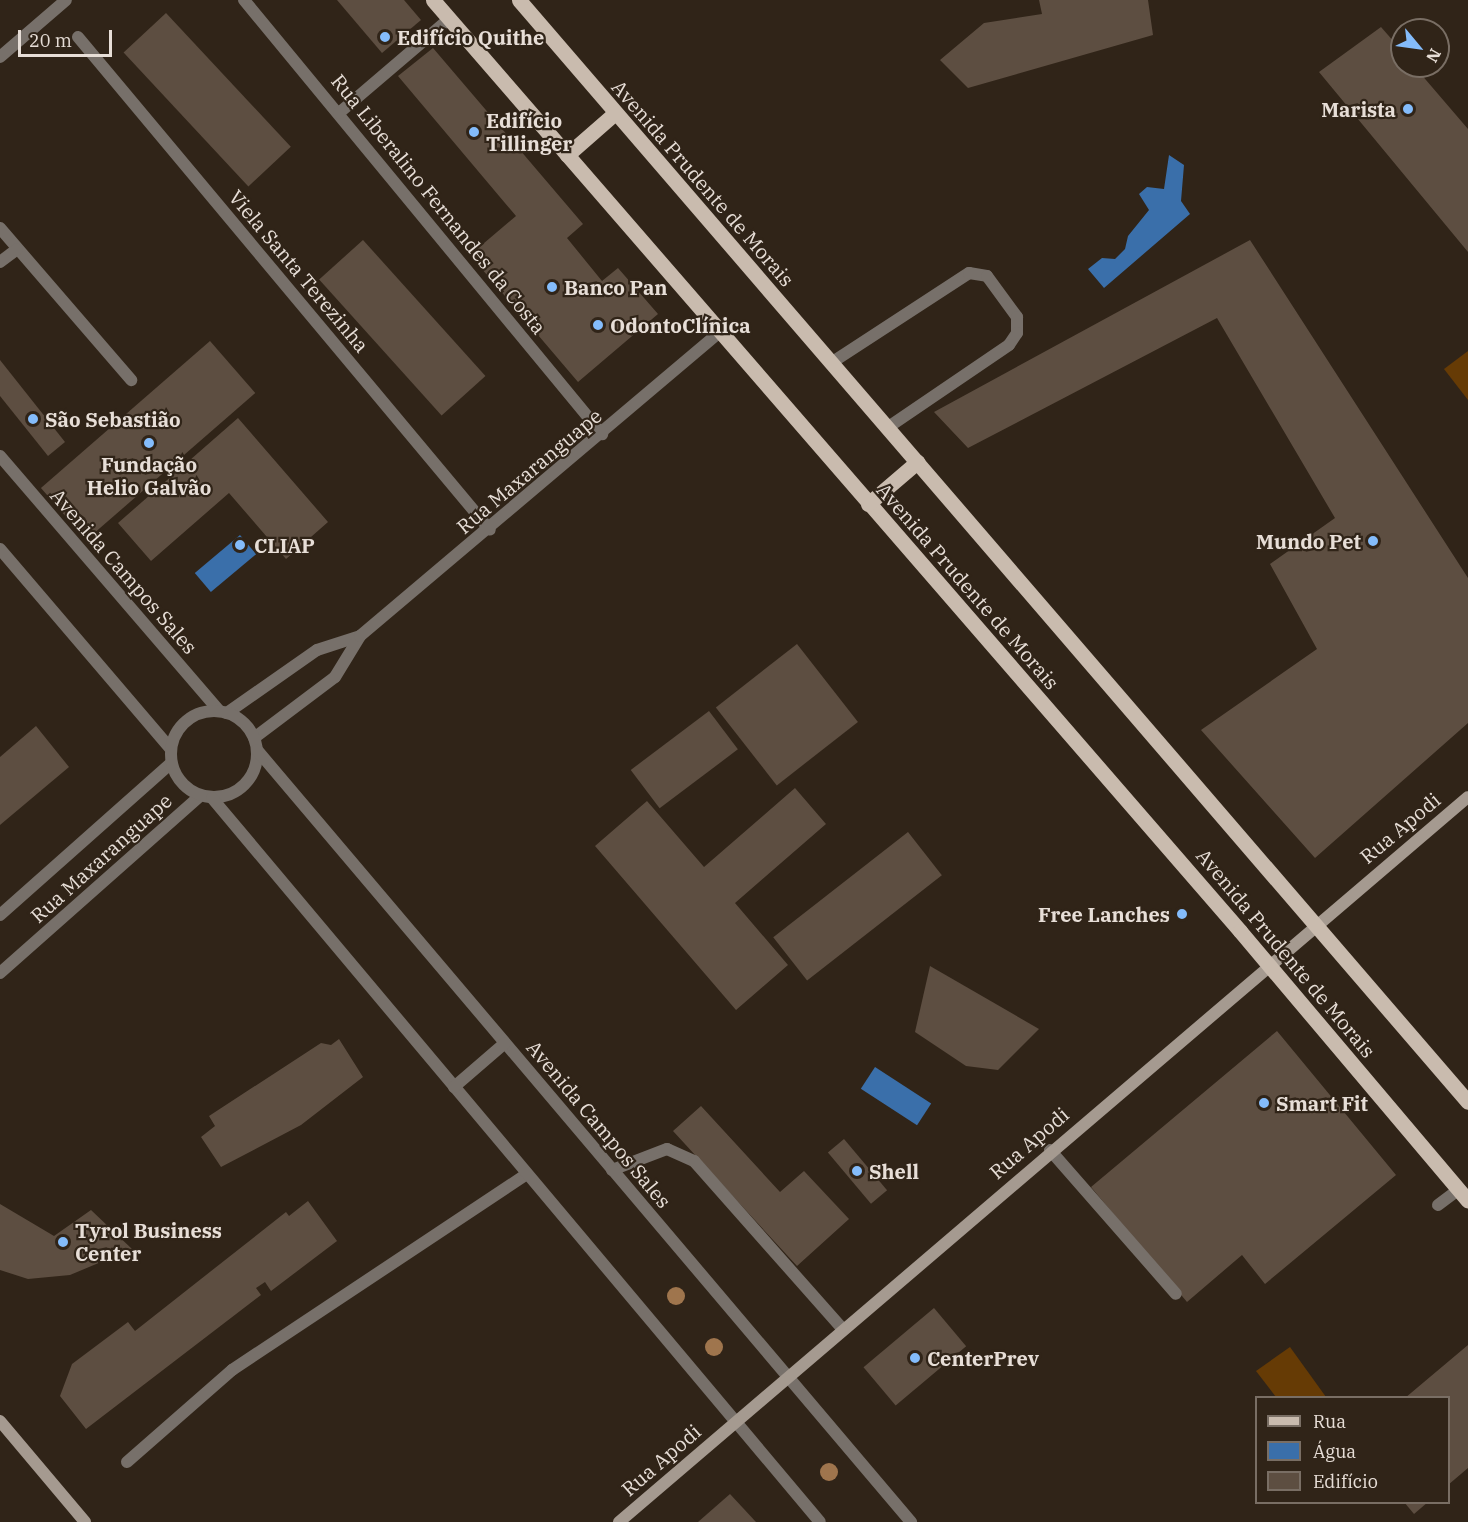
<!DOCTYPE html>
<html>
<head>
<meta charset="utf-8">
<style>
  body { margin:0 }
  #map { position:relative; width:1468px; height:1522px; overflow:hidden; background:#302418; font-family:"IBM Plex Serif",serif }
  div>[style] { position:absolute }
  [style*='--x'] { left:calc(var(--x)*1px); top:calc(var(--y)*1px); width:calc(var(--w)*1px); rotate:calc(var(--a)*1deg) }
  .green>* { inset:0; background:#663b05 }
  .water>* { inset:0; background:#3a6faa; transform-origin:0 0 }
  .building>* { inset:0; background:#5d4e41; transform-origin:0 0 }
  .service>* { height:12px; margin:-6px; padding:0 6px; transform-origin:6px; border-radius:6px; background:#77706a }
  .minor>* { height:12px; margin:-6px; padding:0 6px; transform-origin:6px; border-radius:6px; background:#77706a }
  .tertiary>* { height:12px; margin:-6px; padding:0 6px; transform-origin:6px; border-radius:6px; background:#77706a }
  .tertiary>.ring { margin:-6px; padding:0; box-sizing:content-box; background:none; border:12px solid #77706a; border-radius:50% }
  .secondary>* { height:12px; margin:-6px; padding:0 6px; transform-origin:6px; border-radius:6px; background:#a59a90 }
  .primary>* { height:15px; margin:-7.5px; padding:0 7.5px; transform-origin:7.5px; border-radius:7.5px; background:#c9bbae }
  .trees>* { width:18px; height:18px; margin:-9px; border-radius:50%; background:#9f754d }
  .dots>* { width:16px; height:16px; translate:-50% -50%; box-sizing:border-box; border:3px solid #302418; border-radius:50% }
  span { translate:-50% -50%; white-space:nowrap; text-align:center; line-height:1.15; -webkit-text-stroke:4.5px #302418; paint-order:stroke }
  .poi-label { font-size:20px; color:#e7ded7; font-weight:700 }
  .left { translate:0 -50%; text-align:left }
  .right { translate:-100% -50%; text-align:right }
  .street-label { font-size:20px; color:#e7ded7 }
  .legend { position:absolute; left:1255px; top:1396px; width:195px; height:108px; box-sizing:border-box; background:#302418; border:2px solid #796e64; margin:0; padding:8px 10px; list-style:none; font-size:18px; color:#e7ded7 }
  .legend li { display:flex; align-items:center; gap:12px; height:30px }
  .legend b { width:30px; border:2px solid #796e64 }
  .north { position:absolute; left:1390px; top:18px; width:60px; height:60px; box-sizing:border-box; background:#302418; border:2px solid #796e64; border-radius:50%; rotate:119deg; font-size:16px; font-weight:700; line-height:24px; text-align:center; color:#e7ded7 }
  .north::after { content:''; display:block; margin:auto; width:21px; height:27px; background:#84bcfb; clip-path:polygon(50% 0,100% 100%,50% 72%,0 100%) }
  .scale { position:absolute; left:18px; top:30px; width:94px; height:27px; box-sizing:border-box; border:3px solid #e7ded7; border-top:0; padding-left:8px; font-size:18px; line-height:21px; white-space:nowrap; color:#e7ded7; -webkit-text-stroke:4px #302418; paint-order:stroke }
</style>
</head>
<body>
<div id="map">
  <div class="green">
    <div style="clip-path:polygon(1468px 351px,1468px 400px,1444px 369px)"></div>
    <div style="clip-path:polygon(1290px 1347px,1326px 1397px,1276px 1397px,1256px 1371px)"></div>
  </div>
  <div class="water">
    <div style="clip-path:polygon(1169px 155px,1184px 165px,1181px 201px,1190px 214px,1104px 288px,1088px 269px,1102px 258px,1115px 259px,1125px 249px,1128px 236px,1149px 210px,1139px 194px,1147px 187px,1164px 189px)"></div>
    <div style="left:240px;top:535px;width:25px;height:59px;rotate:50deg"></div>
    <div style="left:875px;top:1067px;width:67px;height:26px;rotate:33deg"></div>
  </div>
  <div class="building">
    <div style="clip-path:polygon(337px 0,404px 0,421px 20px,382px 53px)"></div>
    <div style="clip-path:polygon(1039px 0,1148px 0,1153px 35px,968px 88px,940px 60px,984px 23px,1042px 14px)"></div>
    <div style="left:166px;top:13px;width:183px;height:58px;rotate:47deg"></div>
    <div style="clip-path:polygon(1381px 27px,1402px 51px,1402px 66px,1414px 66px,1468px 129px,1468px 252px,1319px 72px)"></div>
    <div style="clip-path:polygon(433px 48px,583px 224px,567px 238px,602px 281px,618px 268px,658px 314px,578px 382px,470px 255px,516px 216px,398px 76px)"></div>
    <div style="left:363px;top:240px;width:183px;height:59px;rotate:48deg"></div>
    <div style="clip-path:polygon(1250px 240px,1468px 578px,1468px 723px,1315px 858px,1201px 730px,1317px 649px,1270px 564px,1335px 518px,1217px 318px,968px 448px,934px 412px)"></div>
    <div style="left:210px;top:341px;width:69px;height:224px;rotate:49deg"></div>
    <div style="clip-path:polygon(0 360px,65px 442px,48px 456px,0 396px)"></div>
    <div style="clip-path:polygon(238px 418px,328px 522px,286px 559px,229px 493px,151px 561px,118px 523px)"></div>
    <div style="left:797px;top:644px;width:99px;height:103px;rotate:52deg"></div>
    <div style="left:709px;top:711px;width:48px;height:98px;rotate:53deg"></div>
    <div style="clip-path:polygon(36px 726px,69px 767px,0 825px,0 757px)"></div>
    <div style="clip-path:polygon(795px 788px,826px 824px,735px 903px,788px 965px,736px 1010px,595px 846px,647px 801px,704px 867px)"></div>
    <div style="left:908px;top:832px;width:55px;height:171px;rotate:52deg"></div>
    <div style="clip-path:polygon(930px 966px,1039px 1029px,998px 1070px,966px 1066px,915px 1032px)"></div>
    <div style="clip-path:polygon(1277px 1031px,1396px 1175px,1265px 1284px,1242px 1255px,1187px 1302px,1091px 1187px)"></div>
    <div style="clip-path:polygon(339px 1039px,363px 1077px,301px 1125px,221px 1167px,201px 1137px,215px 1126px,209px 1116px,321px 1043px,331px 1045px)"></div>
    <div style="clip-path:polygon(701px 1106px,780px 1192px,804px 1171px,849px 1219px,797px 1266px,673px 1131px)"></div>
    <div style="left:844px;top:1139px;width:67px;height:21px;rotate:50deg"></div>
    <div style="clip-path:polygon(308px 1201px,337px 1241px,271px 1291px,265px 1282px,256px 1288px,261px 1295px,86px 1429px,60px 1396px,72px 1364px,128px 1322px,135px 1331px,286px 1212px,289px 1216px)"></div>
    <div style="clip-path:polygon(0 1204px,54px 1236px,91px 1210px,132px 1249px,70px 1275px,28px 1279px,0 1270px)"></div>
    <div style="left:934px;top:1308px;width:50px;height:92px;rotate:50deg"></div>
    <div style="clip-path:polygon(1468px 1345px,1468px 1468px,1448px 1485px,1448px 1398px,1405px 1398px)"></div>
    <div style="clip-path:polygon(730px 1494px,756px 1522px,698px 1522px)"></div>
    <div style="clip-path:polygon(1404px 1502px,1428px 1502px,1414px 1514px)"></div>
  </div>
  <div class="service">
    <div style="--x:78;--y:37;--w:642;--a:50.11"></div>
    <div style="--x:831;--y:363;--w:165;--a:-33.1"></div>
    <div style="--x:969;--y:273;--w:18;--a:9"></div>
    <div style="--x:987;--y:276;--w:51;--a:53.8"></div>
    <div style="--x:1017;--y:317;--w:16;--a:90"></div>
    <div style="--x:1017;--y:333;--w:14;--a:124"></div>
    <div style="--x:1009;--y:345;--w:148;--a:145.8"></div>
    <div style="--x:1050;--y:1150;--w:191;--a:48.8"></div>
    <div style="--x:612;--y:1170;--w:59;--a:-20.9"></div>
    <div style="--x:667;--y:1149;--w:30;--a:24"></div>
    <div style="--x:694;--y:1161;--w:223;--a:48.5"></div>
    <div style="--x:1438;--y:1205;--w:25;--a:-37"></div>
    <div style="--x:127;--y:1462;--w:140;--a:-41.2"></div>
    <div style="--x:232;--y:1370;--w:354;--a:-33.6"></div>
  </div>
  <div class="minor">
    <div style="--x:244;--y:0;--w:563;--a:50.48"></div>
    <div style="--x:0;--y:57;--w:87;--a:-40.8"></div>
    <div style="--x:339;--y:113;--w:145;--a:-40.5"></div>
    <div style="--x:0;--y:228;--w:201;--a:49.2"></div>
    <div style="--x:0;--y:262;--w:21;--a:-37"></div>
    <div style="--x:227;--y:713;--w:110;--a:-35"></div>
    <div style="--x:317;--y:650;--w:45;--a:-18"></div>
    <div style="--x:254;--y:738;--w:101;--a:-37"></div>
    <div style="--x:335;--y:677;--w:48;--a:-58.6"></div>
    <div style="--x:360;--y:636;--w:471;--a:-40.2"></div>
    <div style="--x:0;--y:915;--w:229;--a:-41.6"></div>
    <div style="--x:0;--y:973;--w:267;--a:-41.5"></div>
  </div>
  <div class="tertiary">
    <div style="--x:0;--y:456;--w:336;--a:49.3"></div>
    <div style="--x:0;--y:549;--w:263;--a:49.5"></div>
    <div class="ring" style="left:171px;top:711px;width:74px;height:74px"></div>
    <div style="--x:257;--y:750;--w:1012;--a:49.73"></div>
    <div style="--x:212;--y:798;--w:945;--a:49.98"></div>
    <div style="--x:454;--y:1087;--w:67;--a:-40.8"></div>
  </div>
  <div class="secondary">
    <div style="--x:0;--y:1421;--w:132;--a:49.9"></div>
    <div style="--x:619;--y:1522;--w:1116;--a:-40.5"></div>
  </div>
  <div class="primary">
    <div style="--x:433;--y:0;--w:1232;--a:49.08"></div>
    <div style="--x:1240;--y:931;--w:353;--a:49.8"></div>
    <div style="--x:519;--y:0;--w:1454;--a:49.27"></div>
    <div style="--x:567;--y:155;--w:64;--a:-41.2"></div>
    <div style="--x:868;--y:504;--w:65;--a:-40.6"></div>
  </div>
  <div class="trees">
    <div style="left:676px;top:1296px"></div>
    <div style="left:714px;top:1347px"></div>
    <div style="left:829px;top:1472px"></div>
  </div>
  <div class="dots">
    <div style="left:385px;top:37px;background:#84bcfb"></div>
    <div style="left:1408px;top:109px;background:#84bcfb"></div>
    <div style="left:474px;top:132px;background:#84bcfb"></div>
    <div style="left:552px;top:287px;background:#84bcfb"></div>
    <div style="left:598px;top:325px;background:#84bcfb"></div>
    <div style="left:33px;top:419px;background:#84bcfb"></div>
    <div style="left:149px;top:443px;background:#84bcfb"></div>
    <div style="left:1373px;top:541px;background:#84bcfb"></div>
    <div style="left:240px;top:545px;background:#84bcfb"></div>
    <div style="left:1182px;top:914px;background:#84bcfb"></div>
    <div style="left:1264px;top:1103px;background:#84bcfb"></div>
    <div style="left:857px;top:1171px;background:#84bcfb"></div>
    <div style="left:63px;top:1242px;background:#84bcfb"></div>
    <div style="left:915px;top:1358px;background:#84bcfb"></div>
  </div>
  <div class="poi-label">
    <span class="left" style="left:397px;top:37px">Edifício Quithe</span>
    <span class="right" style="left:1396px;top:109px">Marista</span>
    <span class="left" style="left:486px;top:132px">Edifício<br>Tillinger</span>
    <span class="left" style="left:564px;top:287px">Banco Pan</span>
    <span class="left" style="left:610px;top:325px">OdontoClínica</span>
    <span class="left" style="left:45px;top:419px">São Sebastião</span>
    <span style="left:149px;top:476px">Fundação<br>Helio Galvão</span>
    <span class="right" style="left:1361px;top:541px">Mundo Pet</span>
    <span class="left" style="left:254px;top:545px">CLIAP</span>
    <span class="right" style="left:1170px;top:914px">Free Lanches</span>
    <span class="left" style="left:1276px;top:1103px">Smart Fit</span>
    <span class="left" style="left:869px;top:1171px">Shell</span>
    <span class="left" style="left:75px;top:1242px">Tyrol Business<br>Center</span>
    <span class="left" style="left:927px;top:1358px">CenterPrev</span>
  </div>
  <div class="street-label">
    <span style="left:703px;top:183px;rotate:49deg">Avenida Prudente de Morais</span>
    <span style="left:439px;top:204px;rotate:51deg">Rua Liberalino Fernandes da Costa</span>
    <span style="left:299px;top:271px;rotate:50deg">Viela Santa Terezinha</span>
    <span style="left:529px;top:471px;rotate:-40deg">Rua Maxaranguape</span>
    <span style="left:124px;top:571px;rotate:49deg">Avenida Campos Sales</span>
    <span style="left:968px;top:586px;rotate:49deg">Avenida Prudente de Morais</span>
    <span style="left:1400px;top:828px;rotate:-40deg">Rua Apodi</span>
    <span style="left:101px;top:858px;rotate:-42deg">Rua Maxaranguape</span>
    <span style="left:1286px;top:953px;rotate:50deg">Avenida Prudente de Morais</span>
    <span style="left:599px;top:1124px;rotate:50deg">Avenida Campos Sales</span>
    <span style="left:1029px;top:1143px;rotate:-41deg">Rua Apodi</span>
    <span style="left:661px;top:1460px;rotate:-41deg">Rua Apodi</span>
  </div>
  <ul class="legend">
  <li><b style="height:8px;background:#c9bbae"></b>Rua</li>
  <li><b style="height:16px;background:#3a6faa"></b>Água</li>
  <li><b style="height:16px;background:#5d4e41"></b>Edifício</li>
  </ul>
  <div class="north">N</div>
  <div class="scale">20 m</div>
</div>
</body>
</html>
